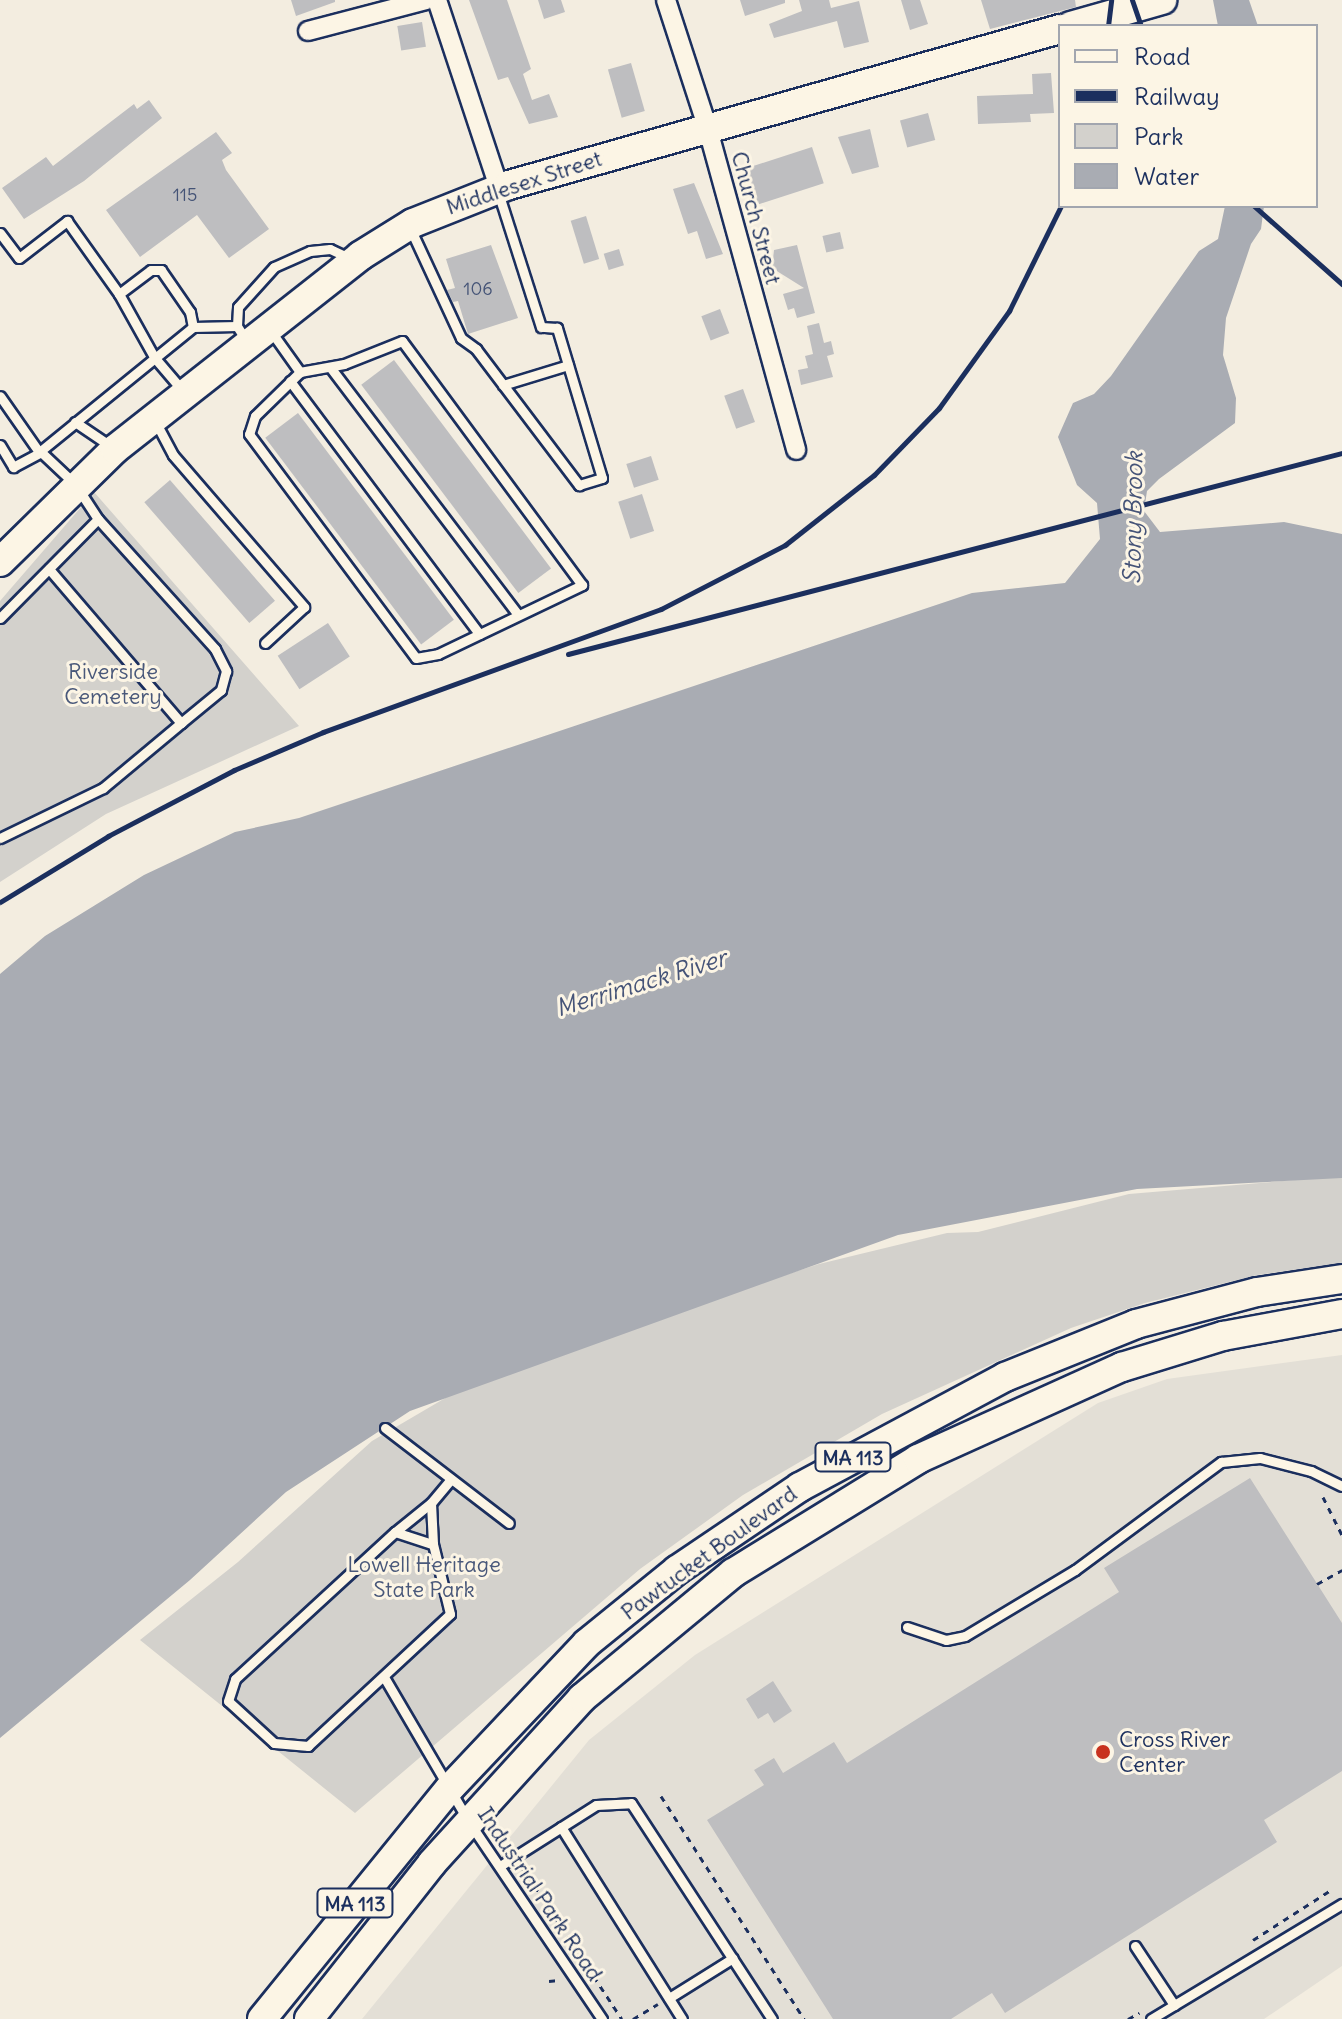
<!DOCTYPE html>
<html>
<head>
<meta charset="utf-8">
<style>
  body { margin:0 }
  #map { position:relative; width:1342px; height:2019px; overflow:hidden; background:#f3ede0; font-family:Delius,sans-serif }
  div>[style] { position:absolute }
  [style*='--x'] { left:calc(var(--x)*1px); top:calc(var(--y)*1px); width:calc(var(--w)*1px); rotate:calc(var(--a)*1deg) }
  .built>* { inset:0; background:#e3dfd6 }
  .green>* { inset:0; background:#d3d1cc }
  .water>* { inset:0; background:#a9acb3 }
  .building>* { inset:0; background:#bebec0; transform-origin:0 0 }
  .path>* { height:3px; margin-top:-1.5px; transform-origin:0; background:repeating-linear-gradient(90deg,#1b2f5e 0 6px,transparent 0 12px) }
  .roads { filter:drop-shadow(2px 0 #1b2f5e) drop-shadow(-2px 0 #1b2f5e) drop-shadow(0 2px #1b2f5e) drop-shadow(0 -2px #1b2f5e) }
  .service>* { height:9px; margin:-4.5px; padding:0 4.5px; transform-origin:4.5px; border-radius:4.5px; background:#fcf5e5 }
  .minor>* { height:18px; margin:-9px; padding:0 9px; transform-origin:9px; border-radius:9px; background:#fcf5e5 }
  .primary>* { height:28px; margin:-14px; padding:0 14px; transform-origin:14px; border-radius:14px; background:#fcf5e5 }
  .rail>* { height:5px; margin:-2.5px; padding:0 2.5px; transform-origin:2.5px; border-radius:2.5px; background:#1b2f5e }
  .dots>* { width:22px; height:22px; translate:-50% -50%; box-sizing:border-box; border:4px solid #fcf5e5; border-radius:50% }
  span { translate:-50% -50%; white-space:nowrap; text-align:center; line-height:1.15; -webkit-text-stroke:6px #fcf5e5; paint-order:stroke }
  .number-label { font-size:18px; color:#445376 }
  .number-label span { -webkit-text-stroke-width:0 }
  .shield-label span { padding:2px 6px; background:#fcf5e5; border:2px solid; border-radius:6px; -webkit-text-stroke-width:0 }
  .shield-label { font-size:20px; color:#1b2f5e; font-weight:700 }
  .street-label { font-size:22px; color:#1b2f5e }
  .park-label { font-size:22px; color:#49587a }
  .poi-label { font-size:22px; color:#1b2f5e }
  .left { translate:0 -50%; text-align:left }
  .water-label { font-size:24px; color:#465478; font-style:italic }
  .legend { position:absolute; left:1058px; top:24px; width:260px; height:184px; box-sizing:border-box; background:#fcf5e5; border:2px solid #a2a6af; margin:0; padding:10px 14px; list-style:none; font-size:24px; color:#1b2f5e }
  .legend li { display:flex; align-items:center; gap:16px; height:40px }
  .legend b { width:40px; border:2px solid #a2a6af }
</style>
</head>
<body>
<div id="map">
  <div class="built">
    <div style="clip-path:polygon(1342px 1355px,1342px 1966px,1264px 2019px,362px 2019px,589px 1740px,695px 1655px,1098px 1403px,1167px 1379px)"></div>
  </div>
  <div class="green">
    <div style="clip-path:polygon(94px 492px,299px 726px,106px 814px,0 882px,0 601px)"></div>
    <div style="clip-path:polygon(1342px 1176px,1342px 1263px,1257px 1275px,1145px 1303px,1071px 1328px,882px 1414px,743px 1495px,640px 1569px,355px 1813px,140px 1640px,238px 1562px,372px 1441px,493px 1370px,819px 1264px,947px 1233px,978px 1232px,1129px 1194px)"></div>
  </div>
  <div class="water">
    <div style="clip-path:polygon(1213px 0,1249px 0,1258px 26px,1218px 26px)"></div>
    <div style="clip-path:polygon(1225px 206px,1264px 206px,1261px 229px,1251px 244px,1226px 318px,1223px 355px,1236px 398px,1235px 423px,1159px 479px,1147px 491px,1144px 511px,1160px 532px,1284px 522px,1342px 534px,1342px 1178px,1137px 1189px,898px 1235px,410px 1411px,286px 1492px,190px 1580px,0 1738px,0 974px,45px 936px,144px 875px,235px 832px,299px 818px,972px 593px,1065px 583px,1100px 539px,1097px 503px,1077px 485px,1058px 437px,1073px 403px,1094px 394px,1111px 376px,1199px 251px,1218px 239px)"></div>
  </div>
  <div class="building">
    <div style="clip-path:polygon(291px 0,335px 0,335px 2px,296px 16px)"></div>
    <div style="clip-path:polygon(469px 0,507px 0,531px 69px,523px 74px,532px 100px,549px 94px,558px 117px,529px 124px,508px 77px,498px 80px)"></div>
    <div style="clip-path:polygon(538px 0,561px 0,565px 12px,544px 19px)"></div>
    <div style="clip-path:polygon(740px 0,785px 0,785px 3px,745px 16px)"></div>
    <div style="clip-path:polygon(799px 0,829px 0,831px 8px,859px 1px,869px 42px,844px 48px,837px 21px,774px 38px,769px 24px,802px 11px)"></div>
    <div style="clip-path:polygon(901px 0,920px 0,928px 24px,910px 30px)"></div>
    <div style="clip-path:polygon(981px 0,1075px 0,1076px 7px,990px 29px)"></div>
    <div style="left:422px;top:22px;width:25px;height:25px;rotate:81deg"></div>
    <div style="left:631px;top:63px;width:50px;height:24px;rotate:74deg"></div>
    <div style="clip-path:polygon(1051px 73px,1054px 113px,1030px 114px,1031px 122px,978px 124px,977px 96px,1033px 94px,1032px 74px)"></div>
    <div style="clip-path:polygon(149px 100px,162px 118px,84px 181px,24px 219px,2px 188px,46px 157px,53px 166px,134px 104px,137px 109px)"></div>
    <div style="left:928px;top:113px;width:28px;height:29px;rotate:75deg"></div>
    <div style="clip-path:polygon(870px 129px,879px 167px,852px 174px,838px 137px)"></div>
    <div style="clip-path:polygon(216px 132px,232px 153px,222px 160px,226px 170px,269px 229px,229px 258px,197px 215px,140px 257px,106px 210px)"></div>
    <div style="left:812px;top:147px;width:38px;height:69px;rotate:72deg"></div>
    <div style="clip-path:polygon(694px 183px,723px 254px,706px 259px,697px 231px,688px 234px,673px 189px)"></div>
    <div style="left:586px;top:216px;width:45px;height:16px;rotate:73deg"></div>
    <div style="left:840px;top:232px;width:17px;height:18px;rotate:77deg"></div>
    <div style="clip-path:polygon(491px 245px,518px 318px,468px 334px,458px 301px,453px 302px,447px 290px,455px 288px,446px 259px)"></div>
    <div style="clip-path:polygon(797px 245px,815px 313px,797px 318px,794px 308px,788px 310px,783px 294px,804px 288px,772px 268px,774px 250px)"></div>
    <div style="left:619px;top:249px;width:17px;height:16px;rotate:73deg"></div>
    <div style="left:720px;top:309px;width:26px;height:20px;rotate:69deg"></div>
    <div style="clip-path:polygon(819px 323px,824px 343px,831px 341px,834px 354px,827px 356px,833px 377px,801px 385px,798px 370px,808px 368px,805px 356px,813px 354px,807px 326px)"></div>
    <div style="left:394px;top:360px;width:261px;height:41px;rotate:53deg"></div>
    <div style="left:743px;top:389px;width:35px;height:20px;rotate:70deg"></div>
    <div style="left:298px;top:413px;width:259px;height:41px;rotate:53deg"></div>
    <div style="left:651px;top:456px;width:25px;height:26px;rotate:72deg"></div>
    <div style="left:170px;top:480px;width:160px;height:34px;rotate:49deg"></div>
    <div style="left:642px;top:494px;width:39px;height:25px;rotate:72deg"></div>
    <div style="left:328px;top:623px;width:40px;height:60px;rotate:57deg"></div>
    <div style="clip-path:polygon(1250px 1478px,1342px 1623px,1342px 1771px,1264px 1820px,1277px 1842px,1005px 2013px,992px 1993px,951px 2019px,833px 2019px,707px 1820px,764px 1785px,754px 1770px,774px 1758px,783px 1773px,834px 1742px,847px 1763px,1119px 1592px,1104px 1568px)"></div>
    <div style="clip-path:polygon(773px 1681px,792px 1711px,774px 1723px,768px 1713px,758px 1719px,746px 1699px)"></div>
  </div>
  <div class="path">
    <div style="--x:1323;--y:1497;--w:42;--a:63.4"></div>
    <div style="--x:1317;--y:1584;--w:29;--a:-29"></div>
    <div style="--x:661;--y:1796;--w:265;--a:57.3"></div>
    <div style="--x:521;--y:1866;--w:183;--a:56.6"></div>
    <div style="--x:1253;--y:1940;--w:93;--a:-32.7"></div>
    <div style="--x:549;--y:1981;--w:10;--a:-6"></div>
    <div style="--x:633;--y:2019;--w:29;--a:-31"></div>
    <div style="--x:1128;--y:2019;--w:13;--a:-29"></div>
  </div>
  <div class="roads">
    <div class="service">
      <div style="--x:410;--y:228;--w:121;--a:65.1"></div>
      <div style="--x:461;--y:338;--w:19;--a:36"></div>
      <div style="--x:476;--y:349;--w:171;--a:52.9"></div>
      <div style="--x:579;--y:485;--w:24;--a:-17"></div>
      <div style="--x:602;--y:478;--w:157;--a:-106.7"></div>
      <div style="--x:557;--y:328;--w:16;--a:-176"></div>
      <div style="--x:541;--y:327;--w:142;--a:-107.7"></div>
      <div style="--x:0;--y:233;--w:31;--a:53"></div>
      <div style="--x:19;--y:258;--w:61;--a:-37.6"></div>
      <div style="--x:67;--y:221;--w:90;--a:54.5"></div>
      <div style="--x:119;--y:294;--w:40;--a:-37"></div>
      <div style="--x:151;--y:270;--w:10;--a:0"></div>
      <div style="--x:161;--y:270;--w:51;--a:55.4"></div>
      <div style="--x:190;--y:312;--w:15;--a:79"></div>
      <div style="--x:193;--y:327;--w:198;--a:140.9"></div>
      <div style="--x:39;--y:452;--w:68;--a:-124.9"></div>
      <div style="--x:119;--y:294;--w:72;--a:60.9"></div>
      <div style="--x:154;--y:357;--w:45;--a:49.5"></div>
      <div style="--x:193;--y:327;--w:44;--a:-1.3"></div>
      <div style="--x:270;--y:330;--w:52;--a:54.5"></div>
      <div style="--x:300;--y:372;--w:63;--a:135.6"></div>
      <div style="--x:255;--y:416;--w:19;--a:108"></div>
      <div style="--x:249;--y:434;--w:279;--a:53.3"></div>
      <div style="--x:416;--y:658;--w:22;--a:-10"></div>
      <div style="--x:438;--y:654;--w:160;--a:-25.6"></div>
      <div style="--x:582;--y:585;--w:303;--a:-126.4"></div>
      <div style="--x:402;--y:341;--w:62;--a:158.4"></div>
      <div style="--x:344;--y:364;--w:45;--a:169.7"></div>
      <div style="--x:246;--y:340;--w:17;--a:-123"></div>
      <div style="--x:237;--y:326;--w:19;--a:-87"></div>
      <div style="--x:238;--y:307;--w:54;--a:-48"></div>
      <div style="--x:274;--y:267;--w:39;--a:-24"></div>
      <div style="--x:310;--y:251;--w:20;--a:-6"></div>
      <div style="--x:330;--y:249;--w:23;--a:25"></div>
      <div style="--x:330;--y:367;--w:311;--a:52.8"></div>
      <div style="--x:290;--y:381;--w:316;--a:53.2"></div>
      <div style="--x:503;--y:385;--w:68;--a:-17.1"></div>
      <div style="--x:155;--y:421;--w:38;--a:62"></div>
      <div style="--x:173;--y:455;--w:201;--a:49.2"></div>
      <div style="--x:304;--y:607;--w:53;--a:137.3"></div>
      <div style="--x:75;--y:422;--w:45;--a:34"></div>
      <div style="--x:0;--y:445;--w:26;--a:59"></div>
      <div style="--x:13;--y:467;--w:32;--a:-28"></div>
      <div style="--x:41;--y:452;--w:47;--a:43.3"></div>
      <div style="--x:75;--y:484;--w:42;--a:56.7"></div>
      <div style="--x:0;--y:618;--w:139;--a:-45.3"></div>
      <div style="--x:98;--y:519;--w:175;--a:48"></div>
      <div style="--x:215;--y:649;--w:25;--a:63"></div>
      <div style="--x:226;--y:671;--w:20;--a:105"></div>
      <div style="--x:221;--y:690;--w:52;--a:140.5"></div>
      <div style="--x:181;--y:723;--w:203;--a:-130.6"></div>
      <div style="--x:0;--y:838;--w:114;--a:-25.9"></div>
      <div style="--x:103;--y:788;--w:102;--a:-39.8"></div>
      <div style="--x:385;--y:1428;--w:156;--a:37.5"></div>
      <div style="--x:431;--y:1503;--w:31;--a:-50"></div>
      <div style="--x:395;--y:1532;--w:40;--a:18"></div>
      <div style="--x:433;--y:1544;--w:72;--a:76.3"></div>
      <div style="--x:450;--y:1614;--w:194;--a:137.1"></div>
      <div style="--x:308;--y:1746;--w:34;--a:-175"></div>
      <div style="--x:274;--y:1743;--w:62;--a:-137.6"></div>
      <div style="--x:228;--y:1701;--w:23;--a:-72"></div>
      <div style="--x:235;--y:1679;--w:217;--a:-42.6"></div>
      <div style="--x:395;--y:1532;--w:46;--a:-38.9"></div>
      <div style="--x:431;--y:1503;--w:41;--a:87.2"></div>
      <div style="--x:907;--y:1627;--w:41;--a:18.4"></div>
      <div style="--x:946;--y:1640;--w:19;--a:-12"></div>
      <div style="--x:965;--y:1636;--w:128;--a:-31"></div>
      <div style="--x:1075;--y:1570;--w:182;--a:-36.5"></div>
      <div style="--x:1221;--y:1462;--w:39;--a:-6"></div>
      <div style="--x:1260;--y:1458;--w:53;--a:14.3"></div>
      <div style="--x:1311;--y:1471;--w:34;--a:26"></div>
      <div style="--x:384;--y:1677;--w:168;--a:59.6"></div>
      <div style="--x:469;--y:1822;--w:238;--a:56"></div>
      <div style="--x:561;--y:1827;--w:227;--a:57.8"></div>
      <div style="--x:500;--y:1866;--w:114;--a:-32.4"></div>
      <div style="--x:596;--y:1805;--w:35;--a:-3"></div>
      <div style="--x:631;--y:1803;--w:258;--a:56.9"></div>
      <div style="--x:1135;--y:1946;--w:71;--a:56.5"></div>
      <div style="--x:669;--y:1998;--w:75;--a:-32"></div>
      <div style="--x:1151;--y:2019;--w:223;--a:-31.1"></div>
    </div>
    <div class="minor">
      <div style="--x:437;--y:0;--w:198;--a:71.7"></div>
      <div style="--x:666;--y:0;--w:133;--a:72"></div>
      <div style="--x:707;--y:126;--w:336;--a:74.6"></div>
      <div style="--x:308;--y:31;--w:122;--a:-14.7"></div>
    </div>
    <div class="primary">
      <div style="--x:1071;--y:26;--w:95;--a:-15.9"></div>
      <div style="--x:0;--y:562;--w:161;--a:-44.5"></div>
      <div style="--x:115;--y:449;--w:312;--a:-38.2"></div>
      <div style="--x:360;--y:256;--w:62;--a:-31.9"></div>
      <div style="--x:413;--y:223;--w:103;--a:-21.6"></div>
      <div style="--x:509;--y:185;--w:573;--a:-15.81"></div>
      <div style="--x:262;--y:2019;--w:298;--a:-50.9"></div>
      <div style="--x:450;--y:1788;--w:199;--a:-46.6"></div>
      <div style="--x:587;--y:1643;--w:116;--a:-39"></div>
      <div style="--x:677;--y:1570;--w:148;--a:-34"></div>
      <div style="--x:800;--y:1487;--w:233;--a:-28.2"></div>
      <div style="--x:1005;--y:1377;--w:141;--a:-22"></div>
      <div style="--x:1136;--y:1324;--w:125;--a:-14.8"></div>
      <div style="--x:1257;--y:1292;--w:86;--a:-8.7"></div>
      <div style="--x:309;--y:2019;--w:199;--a:-51.7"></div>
      <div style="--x:432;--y:1863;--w:223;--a:-47.7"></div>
      <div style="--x:582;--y:1698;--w:196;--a:-39.6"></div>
      <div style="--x:733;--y:1573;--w:217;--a:-31.6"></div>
      <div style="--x:918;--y:1459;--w:224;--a:-24.3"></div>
      <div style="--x:1122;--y:1367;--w:106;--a:-17.1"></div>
      <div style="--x:1223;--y:1336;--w:121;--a:-10.5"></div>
    </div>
  </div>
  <div class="rail">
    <div style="--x:1132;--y:0;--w:28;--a:71"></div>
    <div style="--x:1108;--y:26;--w:26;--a:-83"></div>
    <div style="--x:1254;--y:206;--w:118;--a:41.6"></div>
    <div style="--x:568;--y:654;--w:800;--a:-14.56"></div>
    <div style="--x:0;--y:902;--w:127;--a:-31.4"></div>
    <div style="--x:108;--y:836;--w:142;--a:-27.6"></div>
    <div style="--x:234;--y:770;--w:97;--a:-23.1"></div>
    <div style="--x:323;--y:732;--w:360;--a:-20"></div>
    <div style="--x:661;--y:609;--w:140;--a:-27.3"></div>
    <div style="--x:785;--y:545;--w:113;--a:-38.2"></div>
    <div style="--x:874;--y:475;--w:93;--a:-45.9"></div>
    <div style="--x:939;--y:408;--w:120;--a:-54.2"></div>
    <div style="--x:1009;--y:311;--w:117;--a:-63.7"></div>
  </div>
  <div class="dots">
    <div style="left:1103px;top:1752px;background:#c8321e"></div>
  </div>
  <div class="number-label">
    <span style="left:185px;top:195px">115</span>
    <span style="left:478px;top:289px">106</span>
  </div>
  <div class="shield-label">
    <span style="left:853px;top:1457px">MA 113</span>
    <span style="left:355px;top:1903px">MA 113</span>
  </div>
  <div class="street-label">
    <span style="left:524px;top:183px;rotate:-18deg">Middlesex Street</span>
    <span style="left:756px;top:218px;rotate:75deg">Church Street</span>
    <span style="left:709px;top:1553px;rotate:-36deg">Pawtucket Boulevard</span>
    <span style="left:540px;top:1894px;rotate:56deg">Industrial Park Road</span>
  </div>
  <div class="park-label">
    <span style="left:113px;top:684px">Riverside<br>Cemetery</span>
    <span style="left:424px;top:1577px">Lowell Heritage<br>State Park</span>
  </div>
  <div class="poi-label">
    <span class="left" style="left:1119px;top:1752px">Cross River<br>Center</span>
  </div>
  <div class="water-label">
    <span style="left:1133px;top:518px;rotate:-89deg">Stony Brook</span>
    <span style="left:641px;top:983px;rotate:-17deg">Merrimack River</span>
  </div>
  <ul class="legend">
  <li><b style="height:10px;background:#fcf5e5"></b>Road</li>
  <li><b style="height:10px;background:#1b2f5e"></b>Railway</li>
  <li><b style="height:22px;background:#d3d1cc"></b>Park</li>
  <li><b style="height:22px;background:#a9acb3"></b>Water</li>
  </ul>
</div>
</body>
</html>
